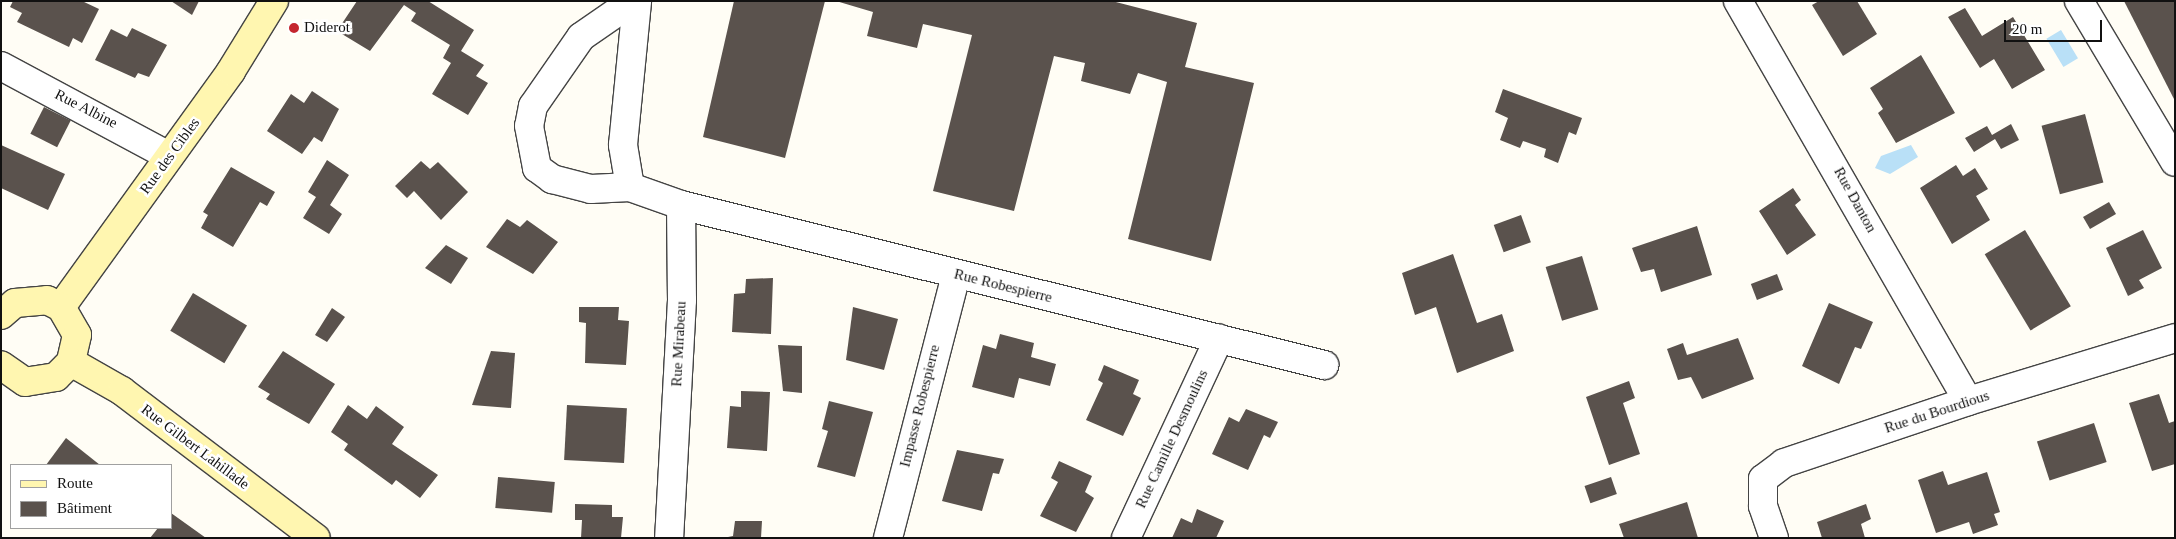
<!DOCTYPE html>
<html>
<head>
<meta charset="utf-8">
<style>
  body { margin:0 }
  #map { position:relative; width:2176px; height:539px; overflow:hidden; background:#fffdf5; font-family:Georgia,serif }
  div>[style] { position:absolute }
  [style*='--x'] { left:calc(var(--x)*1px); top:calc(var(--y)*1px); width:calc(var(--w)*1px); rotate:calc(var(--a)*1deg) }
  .water>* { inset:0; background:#b9e0f7; transform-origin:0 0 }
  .building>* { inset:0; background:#5a524d; transform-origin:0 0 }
  .roads { filter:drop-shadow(1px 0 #444) drop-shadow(-1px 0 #444) drop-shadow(0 1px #444) drop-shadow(0 -1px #444) }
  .street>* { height:28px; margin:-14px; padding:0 14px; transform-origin:14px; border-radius:14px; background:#fff }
  .secondary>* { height:28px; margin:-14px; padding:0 14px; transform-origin:14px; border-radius:14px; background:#fff6b0 }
  .dots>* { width:14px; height:14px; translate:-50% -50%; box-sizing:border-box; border:2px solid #fff; border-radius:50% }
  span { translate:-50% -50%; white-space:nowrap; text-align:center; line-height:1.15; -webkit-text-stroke:5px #fff; paint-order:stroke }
  .poi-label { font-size:15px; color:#111 }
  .left { translate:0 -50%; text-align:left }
  .street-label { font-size:15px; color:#111 }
  .frame { position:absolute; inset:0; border:2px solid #111; pointer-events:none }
  .legend { position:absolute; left:10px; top:464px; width:162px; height:65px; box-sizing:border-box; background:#fff; border:1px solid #a0a0a0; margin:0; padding:6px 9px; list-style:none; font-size:15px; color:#111 }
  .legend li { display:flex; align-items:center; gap:10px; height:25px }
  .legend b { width:25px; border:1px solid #a0a0a0 }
  .scale { position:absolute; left:2004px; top:20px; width:98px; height:22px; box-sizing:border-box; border:2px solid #111; border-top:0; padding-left:6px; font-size:15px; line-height:18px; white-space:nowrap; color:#111; -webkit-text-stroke:4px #fff; paint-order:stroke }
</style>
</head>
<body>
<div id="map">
  <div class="water">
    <div style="left:2061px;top:30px;width:33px;height:17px;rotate:59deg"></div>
    <div style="clip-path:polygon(1911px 145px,1918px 157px,1890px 174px,1875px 168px,1881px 156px)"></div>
  </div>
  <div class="building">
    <div style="clip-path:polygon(13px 1px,82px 1px,99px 9px,82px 43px,73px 38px,69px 47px,17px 22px,22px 13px,10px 7px)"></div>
    <div style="clip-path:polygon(171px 1px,199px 1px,192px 15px)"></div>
    <div style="clip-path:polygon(357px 1px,428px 1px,474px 30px,461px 51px,484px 65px,476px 76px,488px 83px,468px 115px,432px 94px,451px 63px,443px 58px,450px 45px,411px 21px,416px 13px,404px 5px,370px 51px,337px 31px)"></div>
    <div style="clip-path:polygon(734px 1px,825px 1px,785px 158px,703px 137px)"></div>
    <div style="clip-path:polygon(836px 1px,1112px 1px,1197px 23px,1185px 67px,1254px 83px,1211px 261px,1128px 239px,1167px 82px,1138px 73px,1130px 94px,1081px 81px,1085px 63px,1054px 56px,1014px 211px,933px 191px,972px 35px,923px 24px,917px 48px,867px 36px,873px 12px)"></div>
    <div style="clip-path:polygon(1819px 1px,1857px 1px,1877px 34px,1843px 56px,1812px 5px)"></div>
    <div style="clip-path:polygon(2124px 1px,2175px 1px,2175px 101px)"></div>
    <div style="clip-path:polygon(1965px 8px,1982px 36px,2013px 17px,2045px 70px,2012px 89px,1994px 59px,1980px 68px,1948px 17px)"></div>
    <div style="clip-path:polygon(132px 28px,167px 45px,149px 77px,138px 73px,135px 78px,95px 60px,111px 29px,127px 37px)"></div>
    <div style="clip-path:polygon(1921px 55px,1955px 113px,1896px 143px,1878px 113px,1883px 109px,1870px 88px)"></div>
    <div style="clip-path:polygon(1503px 89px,1582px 118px,1576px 135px,1569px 132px,1558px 163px,1544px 157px,1546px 149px,1523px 141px,1520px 148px,1500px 140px,1508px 118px,1495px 112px)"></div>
    <div style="clip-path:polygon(312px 91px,339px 109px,322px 142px,314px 137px,302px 154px,267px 131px,291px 94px,304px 103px)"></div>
    <div style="left:44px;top:107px;width:30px;height:30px;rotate:27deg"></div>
    <div style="left:2085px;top:114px;width:71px;height:45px;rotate:75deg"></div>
    <div style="clip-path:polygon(2011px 124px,2019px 140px,2001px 149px,1995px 139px,1974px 152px,1965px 138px,1987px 126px,1992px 135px)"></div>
    <div style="clip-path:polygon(1px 145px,65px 174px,48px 210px,1px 188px)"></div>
    <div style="clip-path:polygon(327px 160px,349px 175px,330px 205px,342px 214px,329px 234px,303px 218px,316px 197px,308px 192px)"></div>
    <div style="clip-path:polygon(421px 161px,430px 169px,438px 162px,468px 192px,441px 220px,414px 191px,407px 198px,395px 186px)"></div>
    <div style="clip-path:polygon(1956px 165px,1963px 176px,1975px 168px,1988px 189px,1976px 196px,1990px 220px,1952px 244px,1920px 188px)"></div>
    <div style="clip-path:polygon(231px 167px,275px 192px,267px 206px,260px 202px,233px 247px,201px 228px,208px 215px,203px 212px)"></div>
    <div style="clip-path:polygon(1793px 188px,1801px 200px,1795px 205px,1816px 235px,1787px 255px,1759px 211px)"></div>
    <div style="left:2109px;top:202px;width:14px;height:30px;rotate:60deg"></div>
    <div style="left:1521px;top:215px;width:29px;height:29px;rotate:70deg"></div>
    <div style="clip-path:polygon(507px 219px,520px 227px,527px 220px,558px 242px,533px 274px,486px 247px)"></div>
    <div style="clip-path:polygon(1697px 226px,1712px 275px,1661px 292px,1654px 269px,1641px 272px,1632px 248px)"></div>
    <div style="left:2025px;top:230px;width:89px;height:47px;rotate:59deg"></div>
    <div style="clip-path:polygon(2143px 230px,2162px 268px,2139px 280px,2144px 288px,2128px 296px,2106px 248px)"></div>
    <div style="clip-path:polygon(446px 245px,468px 258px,451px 284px,425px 268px)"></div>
    <div style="clip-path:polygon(1453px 254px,1477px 323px,1502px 314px,1514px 351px,1457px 373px,1436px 307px,1415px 315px,1402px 273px)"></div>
    <div style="left:1582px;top:256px;width:56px;height:38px;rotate:73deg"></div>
    <div style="left:1777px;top:274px;width:17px;height:28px;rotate:69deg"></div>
    <div style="clip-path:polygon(773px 278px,771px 334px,732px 332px,734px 294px,745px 293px,746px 279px)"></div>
    <div style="left:193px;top:293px;width:63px;height:44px;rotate:31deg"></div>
    <div style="clip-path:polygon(1829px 303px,1873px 322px,1861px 349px,1855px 347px,1839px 384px,1802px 366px)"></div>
    <div style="clip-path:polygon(579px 307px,619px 307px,618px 320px,629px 321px,626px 365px,585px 363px,586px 323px,579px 322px)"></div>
    <div style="clip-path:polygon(853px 307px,898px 319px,884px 370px,846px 360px)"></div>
    <div style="clip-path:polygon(332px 308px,345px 317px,327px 342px,315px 335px)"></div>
    <div style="clip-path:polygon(1000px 334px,1034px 343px,1031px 357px,1056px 364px,1050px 386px,1019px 378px,1014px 398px,972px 387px,983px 345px,996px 349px)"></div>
    <div style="clip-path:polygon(1738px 338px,1754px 379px,1702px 399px,1691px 377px,1678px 380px,1667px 349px,1683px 343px,1687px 355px)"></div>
    <div style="clip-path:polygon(778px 345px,802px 346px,802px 393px,783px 391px)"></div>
    <div style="clip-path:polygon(283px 351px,335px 384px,309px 424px,266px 399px,270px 394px,258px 387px)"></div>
    <div style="clip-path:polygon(491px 351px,515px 353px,511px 408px,472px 405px)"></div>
    <div style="clip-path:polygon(1104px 365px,1139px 380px,1133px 394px,1141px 398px,1123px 436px,1086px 420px,1103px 383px,1098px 380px)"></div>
    <div style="clip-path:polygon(1629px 381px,1635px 398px,1623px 403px,1640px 454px,1609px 465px,1586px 397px)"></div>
    <div style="clip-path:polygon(741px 391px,770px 392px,767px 451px,727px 448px,730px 406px,741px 407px)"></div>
    <div style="clip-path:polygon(2159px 394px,2169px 423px,2175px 421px,2175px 464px,2152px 471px,2129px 403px)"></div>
    <div style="clip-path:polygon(829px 401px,873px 412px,855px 477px,817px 467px,828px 431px,822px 429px)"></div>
    <div style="clip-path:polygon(348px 405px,367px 419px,376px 406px,404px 427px,392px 444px,438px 475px,420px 498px,396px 480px,392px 485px,344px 450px,348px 444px,331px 432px)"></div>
    <div style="left:567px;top:405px;width:60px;height:55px;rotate:3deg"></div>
    <div style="clip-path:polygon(1246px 409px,1278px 422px,1270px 438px,1264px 435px,1248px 470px,1212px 454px,1229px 417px,1239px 422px)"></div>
    <div style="left:2094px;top:423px;width:41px;height:60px;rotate:72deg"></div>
    <div style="clip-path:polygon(66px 438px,100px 465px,46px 465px)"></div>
    <div style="clip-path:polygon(957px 450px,1004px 459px,999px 474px,993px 473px,982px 511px,942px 501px)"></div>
    <div style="clip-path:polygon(1059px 461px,1092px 476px,1085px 492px,1094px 498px,1076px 532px,1040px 516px,1058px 482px,1051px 478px)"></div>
    <div style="clip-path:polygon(1943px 471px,1948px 485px,1987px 472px,2000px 512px,1994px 514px,1998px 525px,1973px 534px,1969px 522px,1936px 533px,1918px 480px)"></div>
    <div style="left:498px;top:477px;width:57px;height:31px;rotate:5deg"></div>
    <div style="left:1611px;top:477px;width:18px;height:28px;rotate:71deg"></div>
    <div style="clip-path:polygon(1687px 502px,1698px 538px,1624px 538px,1619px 524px)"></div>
    <div style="clip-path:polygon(575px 504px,612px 505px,612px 517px,623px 517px,621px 538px,581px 538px,582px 520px,575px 520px)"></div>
    <div style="clip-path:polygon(1866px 504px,1871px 519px,1861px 524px,1865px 538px,1822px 538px,1817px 522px)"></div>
    <div style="clip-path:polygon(1197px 509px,1224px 521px,1216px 538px,1172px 538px,1181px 518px,1192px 523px)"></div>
    <div style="clip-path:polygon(171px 513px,206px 538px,150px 538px,158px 528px,171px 528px)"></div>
    <div style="clip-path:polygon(735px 521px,762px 521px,761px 538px,723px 538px,733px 536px)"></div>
  </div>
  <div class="roads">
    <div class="street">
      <div style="--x:633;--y:1;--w:63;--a:145.3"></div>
      <div style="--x:581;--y:37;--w:84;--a:124.8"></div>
      <div style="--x:533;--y:106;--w:20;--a:101"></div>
      <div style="--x:529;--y:126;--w:43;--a:79.2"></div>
      <div style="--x:537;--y:168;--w:19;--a:36"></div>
      <div style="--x:552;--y:179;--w:40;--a:14.4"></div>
      <div style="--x:591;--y:189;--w:39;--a:-3"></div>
      <div style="--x:630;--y:187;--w:54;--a:19.4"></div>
      <div style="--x:681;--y:205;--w:95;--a:89.4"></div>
      <div style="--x:682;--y:300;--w:238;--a:93.1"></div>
      <div style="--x:1738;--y:1;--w:461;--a:60.1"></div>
      <div style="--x:2079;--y:1;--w:187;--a:59.2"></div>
      <div style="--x:1;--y:66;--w:191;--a:28.2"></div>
      <div style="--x:630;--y:187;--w:43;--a:-99.5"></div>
      <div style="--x:623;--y:145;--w:145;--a:-84.4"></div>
      <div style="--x:681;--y:205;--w:663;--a:13.97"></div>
      <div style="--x:888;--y:538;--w:272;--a:-75.5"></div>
      <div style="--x:1126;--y:538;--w:220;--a:-65"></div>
      <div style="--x:1774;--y:538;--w:34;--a:-109"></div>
      <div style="--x:1763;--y:506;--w:27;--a:-90"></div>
      <div style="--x:1763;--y:479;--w:26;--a:-37"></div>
      <div style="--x:1784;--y:463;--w:194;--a:-18.6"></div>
      <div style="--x:1968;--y:401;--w:216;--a:-16.9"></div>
    </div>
    <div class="secondary">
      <div style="--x:61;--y:307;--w:291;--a:-54.2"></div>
      <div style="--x:231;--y:71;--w:82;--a:-58.4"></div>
      <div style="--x:1;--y:315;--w:18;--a:-41"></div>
      <div style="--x:15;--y:303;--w:32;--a:-5"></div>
      <div style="--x:47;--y:300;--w:16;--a:27"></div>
      <div style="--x:61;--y:307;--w:32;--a:60"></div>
      <div style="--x:77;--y:335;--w:28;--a:103"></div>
      <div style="--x:71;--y:362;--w:21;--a:135"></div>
      <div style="--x:56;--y:377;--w:31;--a:171"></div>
      <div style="--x:25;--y:382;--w:29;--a:-145"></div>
      <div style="--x:71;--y:362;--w:59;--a:29.6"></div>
      <div style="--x:122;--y:391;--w:243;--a:37.2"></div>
    </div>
  </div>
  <div class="dots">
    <div style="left:294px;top:28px;background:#c4262e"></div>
  </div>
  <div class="poi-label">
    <span class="left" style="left:304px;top:28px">Diderot</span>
  </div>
  <div class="street-label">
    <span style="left:86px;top:109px;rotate:27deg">Rue Albine</span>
    <span style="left:170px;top:156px;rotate:-54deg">Rue des Cibles</span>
    <span style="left:1855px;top:200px;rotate:61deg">Rue Danton</span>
    <span style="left:1003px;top:286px;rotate:14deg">Rue Robespierre</span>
    <span style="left:679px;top:344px;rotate:-87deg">Rue Mirabeau</span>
    <span style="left:920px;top:406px;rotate:-76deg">Impasse Robespierre</span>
    <span style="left:1937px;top:412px;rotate:-18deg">Rue du Bourdious</span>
    <span style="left:1172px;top:439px;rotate:-65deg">Rue Camille Desmoulins</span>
    <span style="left:195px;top:447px;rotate:37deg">Rue Gilbert Lahillade</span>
  </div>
  <div class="frame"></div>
  <ul class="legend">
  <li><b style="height:6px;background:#fff6b0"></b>Route</li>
  <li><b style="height:14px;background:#5a524d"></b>Bâtiment</li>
  </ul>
  <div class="scale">20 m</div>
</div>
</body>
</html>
